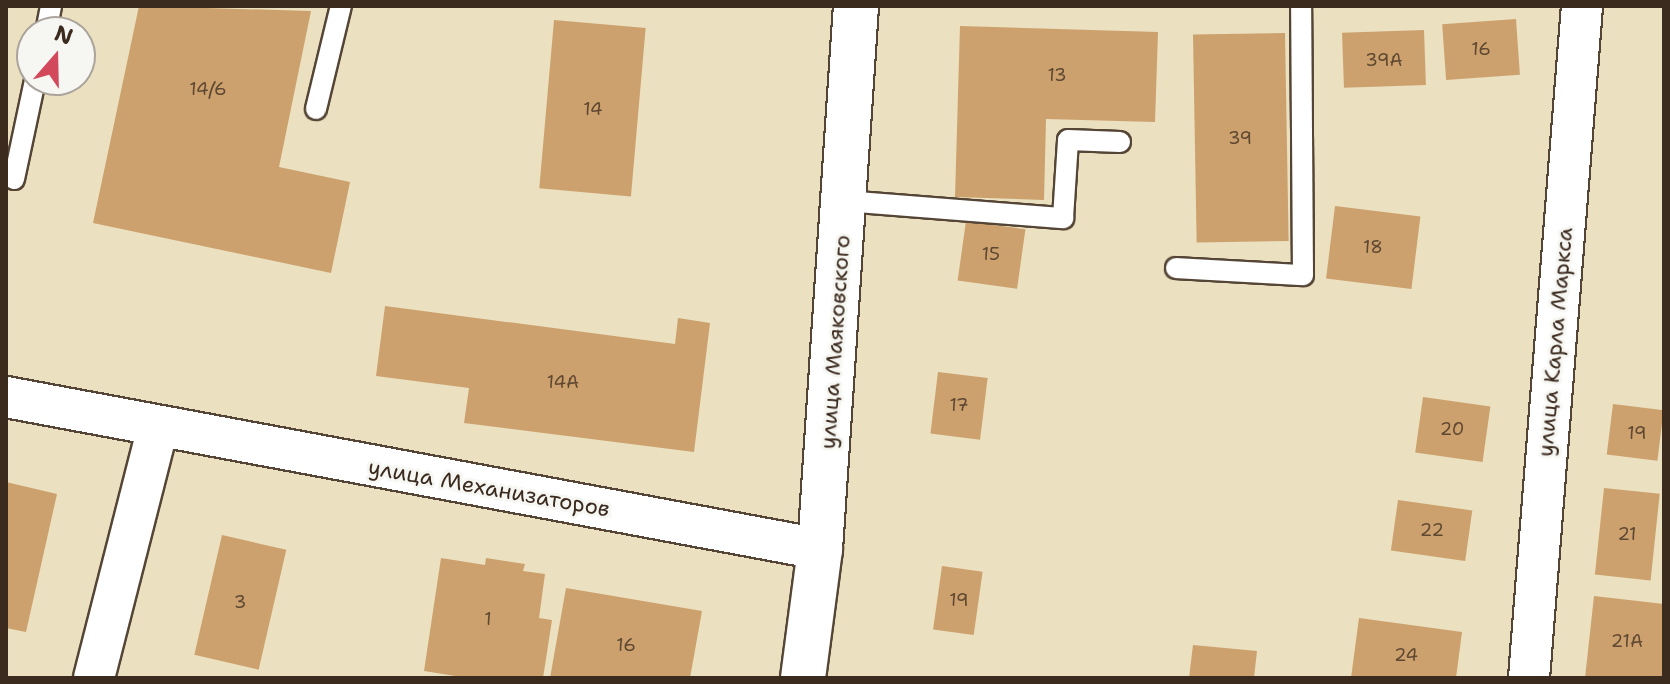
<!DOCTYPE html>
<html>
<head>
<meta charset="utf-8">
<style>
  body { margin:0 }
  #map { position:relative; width:1670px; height:684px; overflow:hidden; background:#ebe0bf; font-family:"Shantell Sans",sans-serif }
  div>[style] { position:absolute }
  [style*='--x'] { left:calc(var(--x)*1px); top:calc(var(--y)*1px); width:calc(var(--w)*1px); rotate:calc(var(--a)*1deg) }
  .building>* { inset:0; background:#cca16e; transform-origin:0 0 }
  .roads { filter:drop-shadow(2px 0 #554536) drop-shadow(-2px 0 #554536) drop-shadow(0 2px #554536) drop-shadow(0 -2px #554536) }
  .service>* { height:20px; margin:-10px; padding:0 10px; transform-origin:10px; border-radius:10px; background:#fff }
  .minor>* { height:40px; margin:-20px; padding:0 20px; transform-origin:20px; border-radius:20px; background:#fff }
  .tertiary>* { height:44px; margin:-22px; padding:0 22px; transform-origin:22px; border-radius:22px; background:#fff }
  span { translate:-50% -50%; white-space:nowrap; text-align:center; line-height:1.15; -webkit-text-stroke:6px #f6f6f2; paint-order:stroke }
  .number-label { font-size:18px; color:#5f4832 }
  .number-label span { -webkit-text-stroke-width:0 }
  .street-label { font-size:22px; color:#3b2a1e }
  .frame { position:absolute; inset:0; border:8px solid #3b2a1e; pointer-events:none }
  .north { position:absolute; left:16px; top:16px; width:80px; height:80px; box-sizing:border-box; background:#f6f6f2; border:2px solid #aba49d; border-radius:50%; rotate:20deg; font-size:22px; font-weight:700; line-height:32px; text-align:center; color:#3b2a1e }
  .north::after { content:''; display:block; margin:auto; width:28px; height:36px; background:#d1495b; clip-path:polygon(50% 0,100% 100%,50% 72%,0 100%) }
</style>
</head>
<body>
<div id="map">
  <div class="building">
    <div style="clip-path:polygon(139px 6px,311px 11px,279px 167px,350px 182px,331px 273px,93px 223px)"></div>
    <div style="left:1516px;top:19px;width:56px;height:74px;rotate:86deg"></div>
    <div style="left:554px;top:20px;width:92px;height:169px;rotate:5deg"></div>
    <div style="clip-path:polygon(960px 26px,1158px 32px,1155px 122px,1046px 119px,1044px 200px,955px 197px)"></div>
    <div style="left:1424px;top:30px;width:55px;height:82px;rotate:88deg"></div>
    <div style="left:1285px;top:33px;width:208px;height:92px;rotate:89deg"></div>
    <div style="left:1335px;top:206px;width:86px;height:73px;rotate:7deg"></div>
    <div style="left:966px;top:221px;width:60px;height:60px;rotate:8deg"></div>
    <div style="clip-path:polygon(385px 306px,675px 344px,678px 318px,710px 323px,694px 452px,464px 423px,469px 388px,376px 376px)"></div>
    <div style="left:938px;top:372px;width:50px;height:62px;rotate:7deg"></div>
    <div style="left:1423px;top:397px;width:68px;height:56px;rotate:8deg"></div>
    <div style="left:1613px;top:404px;width:51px;height:51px;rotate:7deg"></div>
    <div style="clip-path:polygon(6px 482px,57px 494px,26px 632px,6px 628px)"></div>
    <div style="left:1604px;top:488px;width:56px;height:87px;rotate:6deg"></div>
    <div style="left:1398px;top:500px;width:75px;height:51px;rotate:8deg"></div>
    <div style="left:222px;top:535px;width:66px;height:123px;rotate:13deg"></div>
    <div style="clip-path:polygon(441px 558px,485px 565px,486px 558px,525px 564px,523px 571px,545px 574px,539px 618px,552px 620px,543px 678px,468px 678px,424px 671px)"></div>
    <div style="left:942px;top:566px;width:41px;height:64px;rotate:8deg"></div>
    <div style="clip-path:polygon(566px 588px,702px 611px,690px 678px,550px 678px)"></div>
    <div style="clip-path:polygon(1594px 596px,1664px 604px,1664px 678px,1585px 678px)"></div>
    <div style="clip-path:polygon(1359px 618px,1462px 632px,1456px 678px,1351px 678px)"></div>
    <div style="clip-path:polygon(1193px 645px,1257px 651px,1254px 678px,1189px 678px)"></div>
  </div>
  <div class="roads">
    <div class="service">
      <div style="--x:46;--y:32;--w:26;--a:-79"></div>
      <div style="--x:316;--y:109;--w:106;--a:-76.4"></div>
      <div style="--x:14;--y:179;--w:101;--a:-78"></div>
      <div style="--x:845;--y:201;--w:219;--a:4.5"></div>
      <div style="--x:1063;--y:218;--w:78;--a:-86.3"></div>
      <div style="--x:1068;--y:140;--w:52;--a:2.2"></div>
      <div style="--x:1176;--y:268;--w:127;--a:3.2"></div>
      <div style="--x:1303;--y:275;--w:269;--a:-90.4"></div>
    </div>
    <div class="minor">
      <div style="--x:6;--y:397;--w:828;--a:10.58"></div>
      <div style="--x:94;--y:678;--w:259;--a:-75.7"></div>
      <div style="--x:1529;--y:678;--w:674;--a:-85.49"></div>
    </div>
    <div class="tertiary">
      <div style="--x:803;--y:678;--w:130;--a:-82.5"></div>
      <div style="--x:820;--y:549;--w:544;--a:-86.21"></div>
    </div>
  </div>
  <div class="number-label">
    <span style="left:1481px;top:49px">16</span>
    <span style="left:1384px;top:60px">39А</span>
    <span style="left:1057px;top:75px">13</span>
    <span style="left:208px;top:89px">14/6</span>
    <span style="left:593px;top:109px">14</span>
    <span style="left:1240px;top:138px">39</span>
    <span style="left:1373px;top:247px">18</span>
    <span style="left:991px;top:254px">15</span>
    <span style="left:563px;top:382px">14А</span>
    <span style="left:959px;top:405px">17</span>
    <span style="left:1452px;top:429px">20</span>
    <span style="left:1637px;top:433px">19</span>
    <span style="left:1432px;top:530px">22</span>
    <span style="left:1627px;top:534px">21</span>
    <span style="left:959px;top:600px">19</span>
    <span style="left:240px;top:602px">3</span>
    <span style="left:488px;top:619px">1</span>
    <span style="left:1627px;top:641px">21А</span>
    <span style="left:626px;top:645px">16</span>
    <span style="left:1406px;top:655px">24</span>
  </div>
  <div class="street-label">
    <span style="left:835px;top:342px;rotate:-86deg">улица Маяковского</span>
    <span style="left:1555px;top:342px;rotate:-85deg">улица Карла Маркса</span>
    <span style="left:489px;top:488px;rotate:10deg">улица Механизаторов</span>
  </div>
  <div class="frame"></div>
  <div class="north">N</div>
</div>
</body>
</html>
